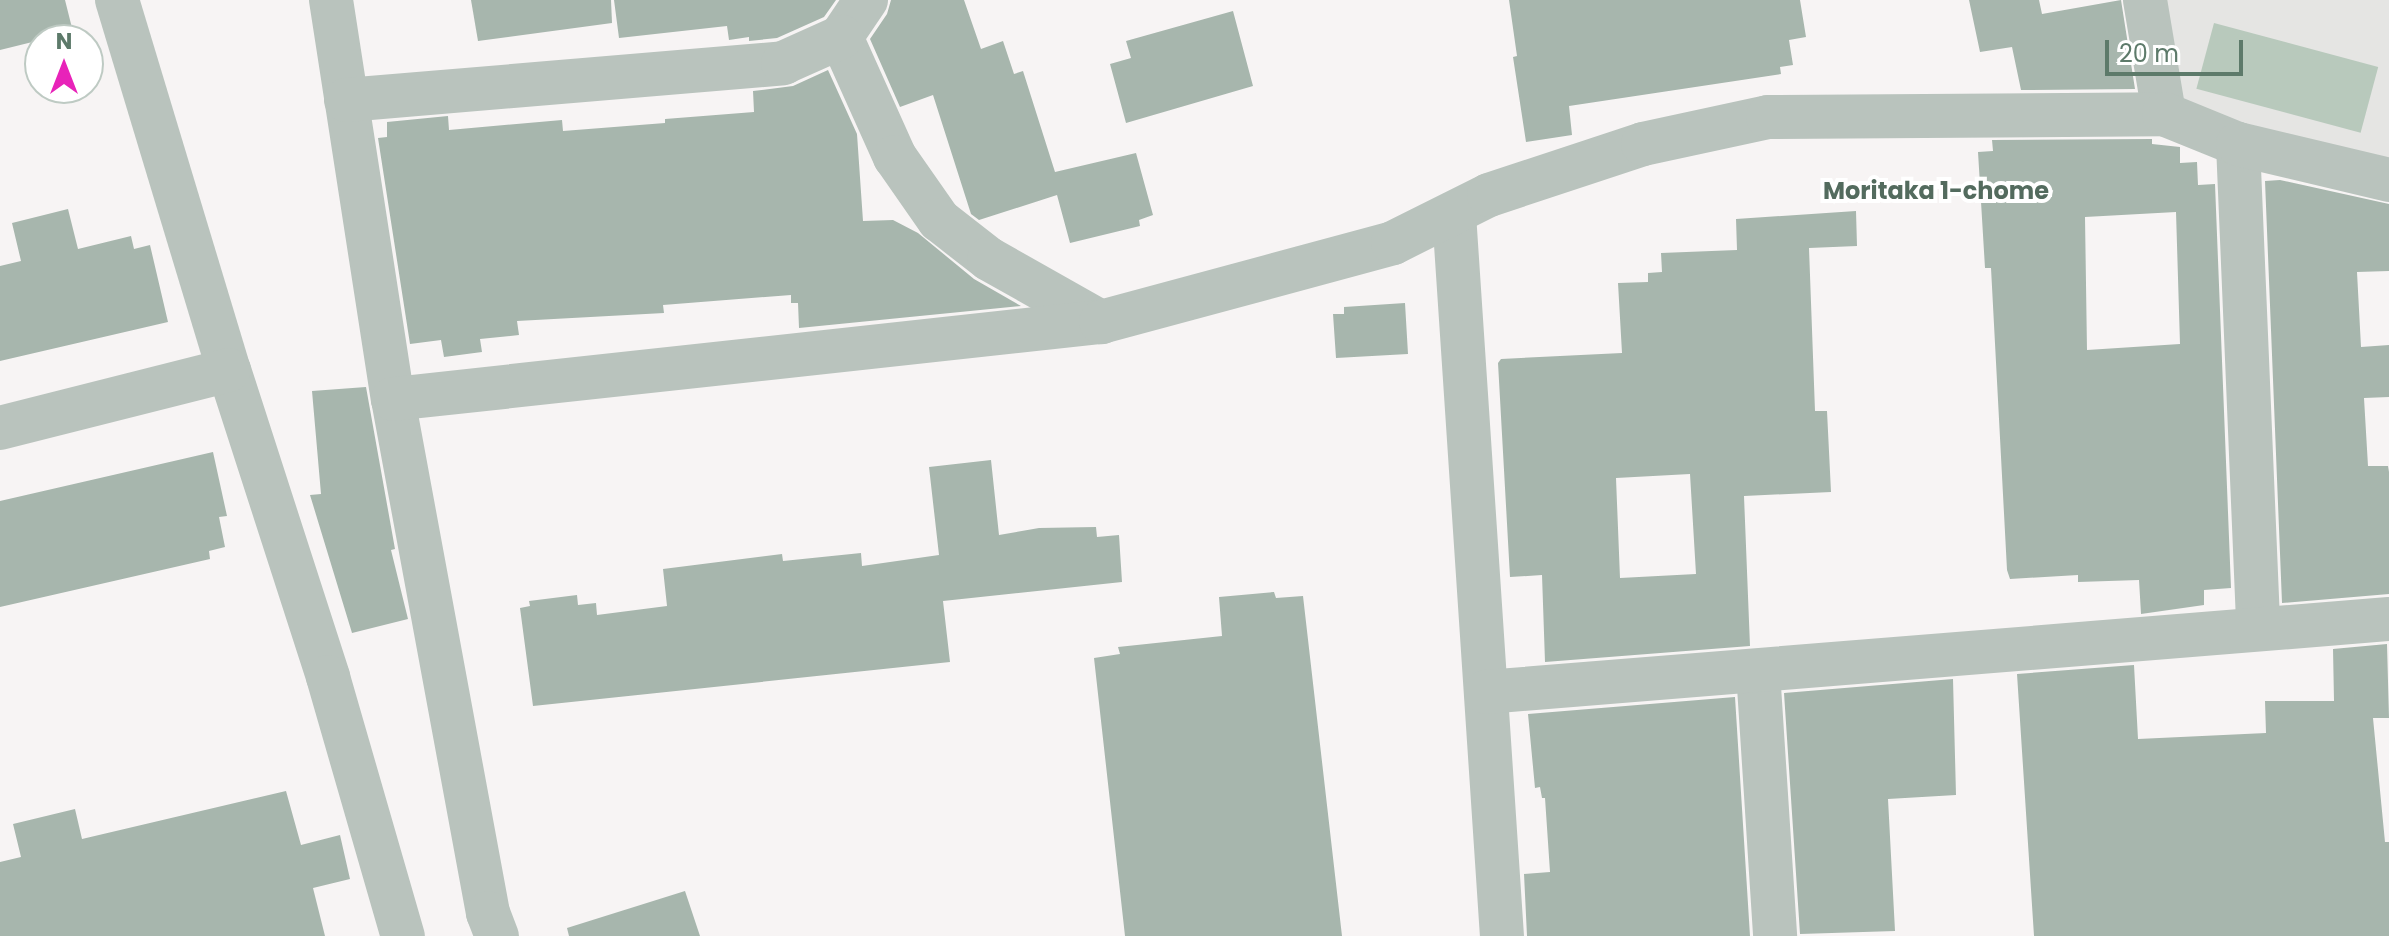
<!DOCTYPE html>
<html>
<head>
<meta charset="utf-8">
<style>
  body { margin:0 }
  #map { position:relative; width:2389px; height:936px; overflow:hidden; background:#f7f4f4; font-family:Poppins,sans-serif }
  div>[style] { position:absolute }
  [style*='--x'] { left:calc(var(--x)*1px); top:calc(var(--y)*1px); width:calc(var(--w)*1px); rotate:calc(var(--a)*1deg) }
  .built>* { inset:0; background:#e5e5e3 }
  .water>* { inset:0; background:#b8c9bc; transform-origin:0 0 }
  .building>* { inset:0; background:#a7b6ad }
  .minor>* { height:44px; margin:-22px; padding:0 22px; transform-origin:22px; border-radius:22px; background:#b9c3bd }
  span { translate:-50% -50%; white-space:nowrap; text-align:center; line-height:1.15; -webkit-text-stroke:8px #fff; paint-order:stroke }
  .neighbourhood-label { font-size:24px; color:#536b5e; font-weight:700 }
  .north { position:absolute; left:24px; top:24px; width:80px; height:80px; box-sizing:border-box; background:#fff; border:2px solid #becac3; border-radius:50%; rotate:0deg; font-size:22px; font-weight:700; line-height:32px; text-align:center; color:#5d7a6a }
  .north::after { content:''; display:block; margin:auto; width:28px; height:36px; background:#e823b9; clip-path:polygon(50% 0,100% 100%,50% 72%,0 100%) }
  .scale { position:absolute; left:2105px; top:40px; width:138px; height:36px; box-sizing:border-box; border:4px solid #5d7a6a; border-top:0; padding-left:10px; font-size:24px; line-height:28px; white-space:nowrap; color:#5d7a6a; -webkit-text-stroke:6px #fff; paint-order:stroke }
</style>
</head>
<body>
<div id="map">
  <div class="built">
    <div style="clip-path:polygon(2161px 0,2389px 0,2389px 162px,2195px 114px,2177px 91px)"></div>
  </div>
  <div class="water">
    <div style="left:2214px;top:23px;width:170px;height:68px;rotate:15deg"></div>
  </div>
  <div class="building">
    <div style="clip-path:polygon(0 0,65px 0,73px 32px,0 50px)"></div>
    <div style="clip-path:polygon(471px 0,611px 0,612px 23px,478px 41px)"></div>
    <div style="clip-path:polygon(614px 0,836px 0,824px 17px,777px 38px,749px 41px,749px 37px,729px 40px,727px 26px,619px 38px)"></div>
    <div style="clip-path:polygon(891px 0,964px 0,981px 49px,1003px 41px,1014px 74px,1023px 71px,1055px 172px,1136px 153px,1153px 215px,1139px 220px,1140px 226px,1070px 243px,1057px 195px,979px 220px,971px 214px,933px 95px,900px 107px,870px 39px,887px 14px)"></div>
    <div style="clip-path:polygon(1509px 0,1800px 0,1806px 37px,1789px 40px,1793px 65px,1780px 67px,1781px 74px,1569px 106px,1572px 135px,1526px 142px,1513px 57px,1517px 56px)"></div>
    <div style="clip-path:polygon(1969px 0,2039px 0,2042px 14px,2121px 0,2135px 89px,2021px 90px,2012px 47px,1980px 52px)"></div>
    <div style="clip-path:polygon(1233px 11px,1253px 86px,1126px 123px,1110px 64px,1131px 58px,1126px 41px)"></div>
    <div style="clip-path:polygon(828px 70px,857px 134px,863px 221px,893px 220px,918px 233px,974px 279px,1021px 306px,799px 328px,798px 303px,791px 303px,791px 295px,663px 305px,664px 313px,517px 321px,519px 335px,480px 339px,482px 352px,444px 357px,441px 340px,410px 344px,378px 138px,387px 137px,387px 122px,448px 116px,449px 130px,562px 120px,563px 131px,665px 123px,665px 119px,754px 112px,753px 91px,793px 86px)"></div>
    <div style="clip-path:polygon(evenodd,2152px 139px,2152px 144px,2180px 147px,2180px 163px,2197px 162px,2198px 185px,2215px 184px,2231px 588px,2204px 590px,2204px 605px,2141px 614px,2139px 580px,2078px 582px,2078px 575px,2010px 579px,2007px 570px,1991px 268px,1985px 268px,1978px 152px,1993px 151px,1992px 140px,2152px 139px,2176px 212px,2180px 344px,2087px 350px,2085px 217px,2176px 212px)"></div>
    <div style="clip-path:polygon(2280px 180px,2389px 204px,2389px 271px,2357px 272px,2361px 347px,2389px 345px,2389px 397px,2364px 398px,2368px 466px,2388px 466px,2389px 472px,2389px 594px,2282px 603px,2265px 181px)"></div>
    <div style="clip-path:polygon(68px 209px,78px 249px,131px 236px,134px 249px,150px 245px,168px 322px,0 361px,0 266px,21px 261px,12px 223px)"></div>
    <div style="clip-path:polygon(evenodd,1856px 211px,1857px 246px,1809px 248px,1815px 411px,1827px 411px,1831px 492px,1744px 496px,1750px 646px,1545px 662px,1542px 575px,1510px 577px,1498px 363px,1501px 359px,1622px 353px,1618px 283px,1648px 282px,1648px 273px,1662px 272px,1661px 253px,1737px 250px,1736px 219px,1856px 211px,1690px 474px,1696px 574px,1620px 578px,1616px 478px,1690px 474px)"></div>
    <div style="clip-path:polygon(1405px 303px,1408px 354px,1336px 358px,1333px 314px,1344px 314px,1344px 307px)"></div>
    <div style="clip-path:polygon(366px 387px,395px 549px,391px 550px,408px 619px,352px 633px,310px 495px,321px 494px,312px 391px)"></div>
    <div style="clip-path:polygon(213px 452px,227px 516px,219px 517px,225px 547px,209px 551px,210px 559px,0 607px,0 501px)"></div>
    <div style="clip-path:polygon(991px 460px,999px 535px,1039px 528px,1096px 527px,1097px 537px,1119px 535px,1122px 582px,943px 601px,950px 662px,533px 706px,520px 608px,530px 606px,529px 601px,577px 595px,578px 605px,596px 603px,597px 615px,667px 606px,663px 569px,782px 554px,783px 561px,861px 553px,862px 566px,939px 555px,929px 467px)"></div>
    <div style="clip-path:polygon(1274px 592px,1276px 598px,1303px 596px,1342px 936px,1125px 936px,1094px 658px,1120px 654px,1118px 647px,1222px 636px,1219px 597px)"></div>
    <div style="clip-path:polygon(2387px 644px,2389px 718px,2373px 718px,2385px 842px,2389px 842px,2389px 936px,2034px 936px,2017px 674px,2134px 665px,2138px 739px,2266px 733px,2265px 701px,2334px 701px,2333px 649px)"></div>
    <div style="clip-path:polygon(1953px 679px,1956px 795px,1888px 799px,1895px 931px,1800px 934px,1784px 693px)"></div>
    <div style="clip-path:polygon(1735px 697px,1750px 936px,1527px 936px,1524px 874px,1550px 872px,1545px 798px,1542px 798px,1540px 787px,1535px 788px,1528px 714px)"></div>
    <div style="clip-path:polygon(286px 791px,301px 845px,340px 835px,350px 879px,313px 888px,325px 936px,0 936px,0 862px,21px 857px,13px 824px,75px 809px,82px 839px)"></div>
    <div style="clip-path:polygon(685px 891px,700px 936px,569px 936px,567px 928px)"></div>
  </div>
  <div class="minor">
    <div style="--x:117;--y:0;--w:387;--a:73.2"></div>
    <div style="--x:229;--y:370;--w:323;--a:72.1"></div>
    <div style="--x:328;--y:677;--w:270;--a:73.9"></div>
    <div style="--x:331;--y:0;--w:404;--a:81.2"></div>
    <div style="--x:393;--y:399;--w:523;--a:79.53"></div>
    <div style="--x:488;--y:913;--w:25;--a:69"></div>
    <div style="--x:866;--y:0;--w:45;--a:124"></div>
    <div style="--x:841;--y:37;--w:132;--a:65.8"></div>
    <div style="--x:895;--y:157;--w:77;--a:55.1"></div>
    <div style="--x:939;--y:220;--w:63;--a:38"></div>
    <div style="--x:989;--y:259;--w:129;--a:29.4"></div>
    <div style="--x:2145;--y:0;--w:116;--a:80.5"></div>
    <div style="--x:346;--y:100;--w:439;--a:-4.8"></div>
    <div style="--x:783;--y:63;--w:64;--a:-24.1"></div>
    <div style="--x:2238;--y:144;--w:484;--a:87.6"></div>
    <div style="--x:1454;--y:214;--w:724;--a:86.2"></div>
    <div style="--x:393;--y:399;--w:712;--a:-6.21"></div>
    <div style="--x:1101;--y:322;--w:302;--a:-15.1"></div>
    <div style="--x:1393;--y:243;--w:107;--a:-26.6"></div>
    <div style="--x:1489;--y:195;--w:162;--a:-18.3"></div>
    <div style="--x:1643;--y:144;--w:128;--a:-12.2"></div>
    <div style="--x:1768;--y:117;--w:396;--a:-0.4"></div>
    <div style="--x:2164;--y:114;--w:80;--a:22.1"></div>
    <div style="--x:2238;--y:144;--w:155;--a:13.4"></div>
    <div style="--x:0;--y:428;--w:236;--a:-14.2"></div>
    <div style="--x:1758;--y:671;--w:266;--a:86.3"></div>
    <div style="--x:1486;--y:692;--w:906;--a:-4.62"></div>
  </div>
  <div class="neighbourhood-label">
    <span style="left:1936px;top:191px">Moritaka 1-chome</span>
  </div>
  <div class="north">N</div>
  <div class="scale">20 m</div>
</div>
</body>
</html>
